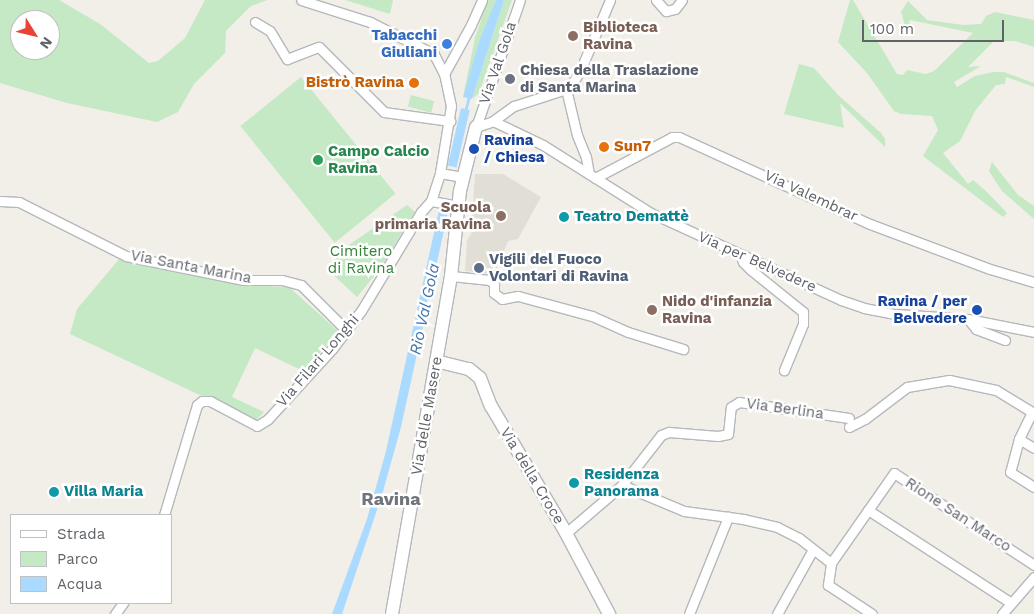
<!DOCTYPE html>
<html>
<head>
<meta charset="utf-8">
<style>
  body { margin:0 }
  #map { position:relative; width:1034px; height:614px; overflow:hidden; background:#f1efe8; font-family:"Work Sans",sans-serif }
  div>[style] { position:absolute }
  [style*='--x'] { left:calc(var(--x)*1px); top:calc(var(--y)*1px); width:calc(var(--w)*1px); rotate:calc(var(--a)*1deg) }
  .education>* { inset:0; background:#e1ded6 }
  .green>* { inset:0; background:#c5e8c5; transform-origin:0 0 }
  .water>* { inset:0; background:#aadaff; transform-origin:0 0 }
  .stream>* { height:3px; margin:-1.5px; padding:0 1.5px; transform-origin:1.5px; border-radius:1.5px; background:#aadaff }
  .roads { filter:drop-shadow(1px 0 #b5b8bc) drop-shadow(-1px 0 #b5b8bc) drop-shadow(0 1px #b5b8bc) drop-shadow(0 -1px #b5b8bc) }
  .street>* { height:9px; margin:-4.5px; padding:0 4.5px; transform-origin:4.5px; border-radius:4.5px; background:#fff }
  .secondary>* { height:12px; margin:-6px; padding:0 6px; transform-origin:6px; border-radius:6px; background:#fff }
  .dots>* { width:14px; height:14px; translate:-50% -50%; box-sizing:border-box; border:2px solid #fff; border-radius:50% }
  span { translate:-50% -50%; white-space:nowrap; text-align:center; line-height:1.15; -webkit-text-stroke:5px #fff; paint-order:stroke }
  .education-label { font-size:15px; color:#785e54; font-weight:700 }
  .left { translate:0 -50%; text-align:left }
  .right { translate:-100% -50%; text-align:right }
  .shop-label { font-size:15px; color:#366cbe; font-weight:700 }
  .street-label { font-size:15px; color:#5f6368 }
  .worship-label { font-size:15px; color:#5b616d; font-weight:700 }
  .food-label { font-size:15px; color:#c56008; font-weight:700 }
  .transit-label { font-size:15px; color:#164399; font-weight:700 }
  .leisure-label { font-size:15px; color:#27864d; font-weight:700 }
  .culture-label { font-size:15px; color:#0d838f; font-weight:700 }
  .park-label { font-size:15px; color:#348238 }
  .service-label { font-size:15px; color:#4e5e75; font-weight:700 }
  .water-label { font-size:16px; color:#4174aa; font-style:italic }
  .quarter-label { font-size:18px; color:#70757a; font-weight:700 }
  .legend { position:absolute; left:10px; top:514px; width:162px; height:90px; box-sizing:border-box; background:#fff; border:1px solid #bfc1c3; margin:0; padding:6px 9px; list-style:none; font-size:15px; color:#5f6368 }
  .legend li { display:flex; align-items:center; gap:10px; height:25px }
  .legend b { width:25px; border:1px solid #bfc1c3 }
  .north { position:absolute; left:10px; top:10px; width:50px; height:50px; box-sizing:border-box; background:#fff; border:1px solid #bfc1c3; border-radius:50%; rotate:126deg; font-size:14px; font-weight:700; line-height:20px; text-align:center; color:#5f6368 }
  .north::after { content:''; display:block; margin:auto; width:18px; height:22px; background:#ea4335; clip-path:polygon(50% 0,100% 100%,50% 72%,0 100%) }
  .scale { position:absolute; left:862px; top:20px; width:142px; height:22px; box-sizing:border-box; border:2px solid #5f6368; border-top:0; padding-left:6px; font-size:15px; line-height:18px; white-space:nowrap; color:#5f6368; -webkit-text-stroke:4px #fff; paint-order:stroke }
</style>
</head>
<body>
<div id="map">
  <div class="education">
    <div style="clip-path:polygon(475px 174px,503px 174px,541px 197px,518px 239px,508px 241px,495px 274px,465px 271px,467px 240px,471px 234px)"></div>
  </div>
  <div class="green">
    <div style="clip-path:polygon(evenodd,0 0,59px 0,100px 24px,149px 63px,158px 61px,185px 38px,205px 0,267px 0,251px 6px,226px 31px,225px 53px,194px 84px,178px 112px,157px 122px,67px 103px,0 83px,0 0,20px 20px,50px 20px,50px 50px,20px 50px,20px 20px)"></div>
    <div style="clip-path:polygon(345px 0,393px 0,390px 14px)"></div>
    <div style="clip-path:polygon(488px 0,496px 0,463px 97px,475px 38px)"></div>
    <div style="clip-path:polygon(504px 0,512px 0,479px 93px,472px 99px)"></div>
    <div style="clip-path:polygon(850px 0,853px 0,897px 74px,903px 75px,907px 70px,926px 74px,934px 71px,973px 33px,910px 20px,905px 37px,901px 32px,905px 25px,901px 12px,908px 1px,927px 20px,963px 25px,981px 24px,986px 16px,995px 12px,1034px 20px,1034px 47px,1015px 41px,994px 41px,968px 67px,981px 66px,954px 82px,957px 87px,975px 76px,993px 72px,1004px 72px,1034px 83px,1034px 87px,1006px 77px,1005px 84px,996px 85px,975px 111px,960px 141px,943px 153px,968px 184px,973px 180px,988px 193px,1007px 213px,1003px 217px,923px 156px,938px 130px,932px 116px,901px 114px,894px 111px,867px 73px,838px 42px)"></div>
    <div style="clip-path:polygon(799px 64px,814px 68px,838px 95px,881px 133px,885px 139px,885px 147px,840px 103px,844px 128px,784px 114px)"></div>
    <div style="left:301px;top:77px;width:150px;height:78px;rotate:51deg"></div>
    <div style="left:411px;top:95px;width:24px;height:12px;rotate:15deg"></div>
    <div style="clip-path:polygon(992px 162px,1018px 195px,1034px 206px,1034px 219px,1002px 191px,989px 171px)"></div>
    <div style="clip-path:polygon(407px 205px,415px 212px,379px 270px,357px 297px,326px 268px,349px 245px)"></div>
    <div style="clip-path:polygon(120px 258px,241px 285px,289px 287px,339px 332px,303px 371px,255px 348px,232px 397px,264px 412px,255px 421px,70px 334px,77px 309px)"></div>
  </div>
  <div class="water">
    <div style="clip-path:polygon(496px 0,504px 0,472px 99px,463px 97px,479px 42px)"></div>
    <div style="left:461px;top:108px;width:9px;height:59px;rotate:13deg"></div>
    <div style="clip-path:polygon(439px 210px,448px 212px,401px 427px,382px 495px,342px 614px,332px 614px,367px 519px,386px 451px)"></div>
  </div>
  <div class="stream">
    <div style="--x:465;--y:112;--w:16;--a:-76"></div>
  </div>
  <div class="roads">
    <div class="street">
      <div style="--x:656;--y:0;--w:15;--a:48"></div>
      <div style="--x:666;--y:11;--w:9;--a:-13"></div>
      <div style="--x:675;--y:9;--w:11;--a:-52"></div>
      <div style="--x:255;--y:22;--w:17;--a:31"></div>
      <div style="--x:270;--y:31;--w:33;--a:59"></div>
      <div style="--x:287;--y:59;--w:34;--a:-21"></div>
      <div style="--x:319;--y:47;--w:92;--a:45"></div>
      <div style="--x:384;--y:112;--w:67;--a:7.8"></div>
      <div style="--x:444;--y:74;--w:56;--a:-61.1"></div>
      <div style="--x:471;--y:25;--w:27;--a:-66"></div>
      <div style="--x:566;--y:89;--w:47;--a:76.6"></div>
      <div style="--x:577;--y:135;--w:24;--a:68"></div>
      <div style="--x:586;--y:157;--w:17;--a:80"></div>
      <div style="--x:493;--y:121;--w:26;--a:-36"></div>
      <div style="--x:514;--y:106;--w:55;--a:-18.1"></div>
      <div style="--x:566;--y:89;--w:10;--a:-45"></div>
      <div style="--x:573;--y:82;--w:13;--a:-58"></div>
      <div style="--x:580;--y:71;--w:77;--a:-67.1"></div>
      <div style="--x:476;--y:127;--w:18;--a:-19"></div>
      <div style="--x:493;--y:121;--w:55;--a:25.6"></div>
      <div style="--x:543;--y:145;--w:128;--a:32.2"></div>
      <div style="--x:651;--y:213;--w:209;--a:24.6"></div>
      <div style="--x:841;--y:300;--w:24;--a:19"></div>
      <div style="--x:864;--y:308;--w:33;--a:11"></div>
      <div style="--x:896;--y:314;--w:72;--a:4"></div>
      <div style="--x:968;--y:319;--w:67;--a:11.1"></div>
      <div style="--x:476;--y:127;--w:134;--a:-70.9"></div>
      <div style="--x:440;--y:173;--w:23;--a:10"></div>
      <div style="--x:595;--y:178;--w:87;--a:-28"></div>
      <div style="--x:672;--y:137;--w:7;--a:0"></div>
      <div style="--x:679;--y:137;--w:210;--a:24.5"></div>
      <div style="--x:870;--y:224;--w:128;--a:20.6"></div>
      <div style="--x:990;--y:269;--w:46;--a:16.5"></div>
      <div style="--x:0;--y:201;--w:19;--a:3"></div>
      <div style="--x:19;--y:202;--w:120;--a:26.8"></div>
      <div style="--x:126;--y:256;--w:119;--a:11.6"></div>
      <div style="--x:243;--y:280;--w:39;--a:0"></div>
      <div style="--x:282;--y:280;--w:20;--a:15"></div>
      <div style="--x:301;--y:285;--w:64;--a:45"></div>
      <div style="--x:431;--y:201;--w:27;--a:10"></div>
      <div style="--x:741;--y:256;--w:6;--a:72"></div>
      <div style="--x:743;--y:262;--w:11;--a:45"></div>
      <div style="--x:751;--y:270;--w:67;--a:38.9"></div>
      <div style="--x:803;--y:312;--w:12;--a:90"></div>
      <div style="--x:803;--y:324;--w:50;--a:112.4"></div>
      <div style="--x:451;--y:276;--w:39;--a:6"></div>
      <div style="--x:490;--y:280;--w:6;--a:45"></div>
      <div style="--x:494;--y:284;--w:9;--a:90"></div>
      <div style="--x:494;--y:293;--w:10;--a:37"></div>
      <div style="--x:502;--y:299;--w:16;--a:-11"></div>
      <div style="--x:518;--y:296;--w:77;--a:15.1"></div>
      <div style="--x:592;--y:316;--w:39;--a:24"></div>
      <div style="--x:628;--y:332;--w:58;--a:17.2"></div>
      <div style="--x:968;--y:319;--w:13;--a:51"></div>
      <div style="--x:976;--y:329;--w:31;--a:21"></div>
      <div style="--x:1034;--y:414;--w:3;--a:-135"></div>
      <div style="--x:1032;--y:412;--w:30;--a:116"></div>
      <div style="--x:1019;--y:439;--w:17;--a:31"></div>
      <div style="--x:849;--y:427;--w:18;--a:-27"></div>
      <div style="--x:865;--y:419;--w:53;--a:-37.3"></div>
      <div style="--x:907;--y:387;--w:43;--a:-9.5"></div>
      <div style="--x:949;--y:380;--w:48;--a:12"></div>
      <div style="--x:996;--y:390;--w:42;--a:31.4"></div>
      <div style="--x:1019;--y:439;--w:34;--a:105"></div>
      <div style="--x:1010;--y:472;--w:28;--a:32"></div>
      <div style="--x:622;--y:485;--w:67;--a:22.8"></div>
      <div style="--x:684;--y:511;--w:60;--a:7.7"></div>
      <div style="--x:743;--y:519;--w:35;--a:13"></div>
      <div style="--x:777;--y:527;--w:25;--a:27"></div>
      <div style="--x:799;--y:538;--w:41;--a:38"></div>
      <div style="--x:868;--y:510;--w:171;--a:33"></div>
      <div style="--x:164;--y:515;--w:115;--a:-73.3"></div>
      <div style="--x:197;--y:405;--w:6;--a:-39"></div>
      <div style="--x:202;--y:401;--w:8;--a:0"></div>
      <div style="--x:210;--y:401;--w:53;--a:28"></div>
      <div style="--x:257;--y:426;--w:13;--a:-32"></div>
      <div style="--x:268;--y:419;--w:95;--a:-47.6"></div>
      <div style="--x:332;--y:349;--w:48;--a:-52.7"></div>
      <div style="--x:361;--y:311;--w:116;--a:-58.8"></div>
      <div style="--x:421;--y:212;--w:15;--a:-48"></div>
      <div style="--x:431;--y:201;--w:29;--a:-72"></div>
      <div style="--x:440;--y:173;--w:68;--a:-80.7"></div>
      <div style="--x:451;--y:106;--w:33;--a:-102"></div>
      <div style="--x:444;--y:74;--w:22;--a:-117"></div>
      <div style="--x:434;--y:54;--w:72;--a:-153.4"></div>
      <div style="--x:370;--y:22;--w:72;--a:-162.3"></div>
      <div style="--x:566;--y:533;--w:74;--a:-40.6"></div>
      <div style="--x:622;--y:485;--w:63;--a:-52"></div>
      <div style="--x:661;--y:435;--w:9;--a:-21"></div>
      <div style="--x:669;--y:432;--w:49;--a:4.7"></div>
      <div style="--x:718;--y:436;--w:10;--a:-11"></div>
      <div style="--x:728;--y:434;--w:27;--a:-84"></div>
      <div style="--x:731;--y:407;--w:9;--a:-32"></div>
      <div style="--x:739;--y:402;--w:111;--a:8.3"></div>
      <div style="--x:115;--y:614;--w:14;--a:-54"></div>
      <div style="--x:689;--y:614;--w:105;--a:-68.1"></div>
      <div style="--x:777;--y:614;--w:70;--a:-60.9"></div>
      <div style="--x:872;--y:614;--w:53;--a:-146.6"></div>
      <div style="--x:828;--y:585;--w:22;--a:-82"></div>
      <div style="--x:831;--y:563;--w:110;--a:-55"></div>
      <div style="--x:894;--y:473;--w:168;--a:33.3"></div>
      <div style="--x:1002;--y:614;--w:49;--a:-49.1"></div>
    </div>
    <div class="secondary">
      <div style="--x:436;--y:361;--w:34;--a:14"></div>
      <div style="--x:469;--y:369;--w:14;--a:39"></div>
      <div style="--x:480;--y:378;--w:30;--a:69"></div>
      <div style="--x:491;--y:406;--w:147;--a:59.4"></div>
      <div style="--x:566;--y:533;--w:92;--a:62"></div>
      <div style="--x:392;--y:614;--w:343;--a:-80.1"></div>
      <div style="--x:451;--y:276;--w:85;--a:-84"></div>
      <div style="--x:460;--y:191;--w:66;--a:-76"></div>
    </div>
  </div>
  <div class="dots">
    <div style="left:573px;top:36px;background:#8d6e63"></div>
    <div style="left:447px;top:44px;background:#3f7fe0"></div>
    <div style="left:510px;top:79px;background:#6b7280"></div>
    <div style="left:414px;top:83px;background:#e8710a"></div>
    <div style="left:604px;top:147px;background:#e8710a"></div>
    <div style="left:474px;top:149px;background:#1a4fb4"></div>
    <div style="left:318px;top:160px;background:#2e9e5b"></div>
    <div style="left:501px;top:216px;background:#8d6e63"></div>
    <div style="left:564px;top:217px;background:#0f9aa8"></div>
    <div style="left:479px;top:268px;background:#5c6f8a"></div>
    <div style="left:652px;top:310px;background:#8d6e63"></div>
    <div style="left:977px;top:310px;background:#1a4fb4"></div>
    <div style="left:574px;top:483px;background:#0f9aa8"></div>
    <div style="left:54px;top:492px;background:#0f9aa8"></div>
  </div>
  <div class="education-label">
    <span class="left" style="left:583px;top:36px">Biblioteca<br>Ravina</span>
    <span class="right" style="left:491px;top:216px">Scuola<br>primaria Ravina</span>
    <span class="left" style="left:662px;top:310px">Nido d'infanzia<br>Ravina</span>
  </div>
  <div class="shop-label">
    <span class="right" style="left:437px;top:44px">Tabacchi<br>Giuliani</span>
  </div>
  <div class="street-label">
    <span style="left:498px;top:63px;rotate:-71deg">Via Val Gola</span>
    <span style="left:811px;top:196px;rotate:25deg">Via Valembrar</span>
    <span style="left:757px;top:262px;rotate:24deg">Via per Belvedere</span>
    <span style="left:191px;top:267px;rotate:11deg">Via Santa Marina</span>
    <span style="left:318px;top:361px;rotate:-49deg">Via Filari Longhi</span>
    <span style="left:785px;top:409px;rotate:8deg">Via Berlina</span>
    <span style="left:427px;top:416px;rotate:-80deg">Via delle Masere</span>
    <span style="left:532px;top:476px;rotate:59deg">Via della Croce</span>
    <span style="left:958px;top:515px;rotate:33deg">Rione San Marco</span>
  </div>
  <div class="worship-label">
    <span class="left" style="left:520px;top:79px">Chiesa della Traslazione<br>di Santa Marina</span>
  </div>
  <div class="food-label">
    <span class="right" style="left:404px;top:83px">Bistrò Ravina</span>
    <span class="left" style="left:614px;top:147px">Sun7</span>
  </div>
  <div class="transit-label">
    <span class="left" style="left:484px;top:149px">Ravina<br>/ Chiesa</span>
    <span class="right" style="left:967px;top:310px">Ravina / per<br>Belvedere</span>
  </div>
  <div class="leisure-label">
    <span class="left" style="left:328px;top:160px">Campo Calcio<br>Ravina</span>
  </div>
  <div class="culture-label">
    <span class="left" style="left:574px;top:217px">Teatro Demattè</span>
    <span class="left" style="left:584px;top:483px">Residenza<br>Panorama</span>
    <span class="left" style="left:64px;top:492px">Villa Maria</span>
  </div>
  <div class="park-label">
    <span style="left:361px;top:260px">Cimitero<br>di Ravina</span>
  </div>
  <div class="service-label">
    <span class="left" style="left:489px;top:268px">Vigili del Fuoco<br>Volontari di Ravina</span>
  </div>
  <div class="water-label">
    <span style="left:425px;top:309px;rotate:-78deg">Rio Val Gola</span>
  </div>
  <div class="quarter-label">
    <span style="left:391px;top:499px">Ravina</span>
  </div>
  <ul class="legend">
  <li><b style="height:6px;background:#fff"></b>Strada</li>
  <li><b style="height:14px;background:#c5e8c5"></b>Parco</li>
  <li><b style="height:14px;background:#aadaff"></b>Acqua</li>
  </ul>
  <div class="north">N</div>
  <div class="scale">100 m</div>
</div>
</body>
</html>
